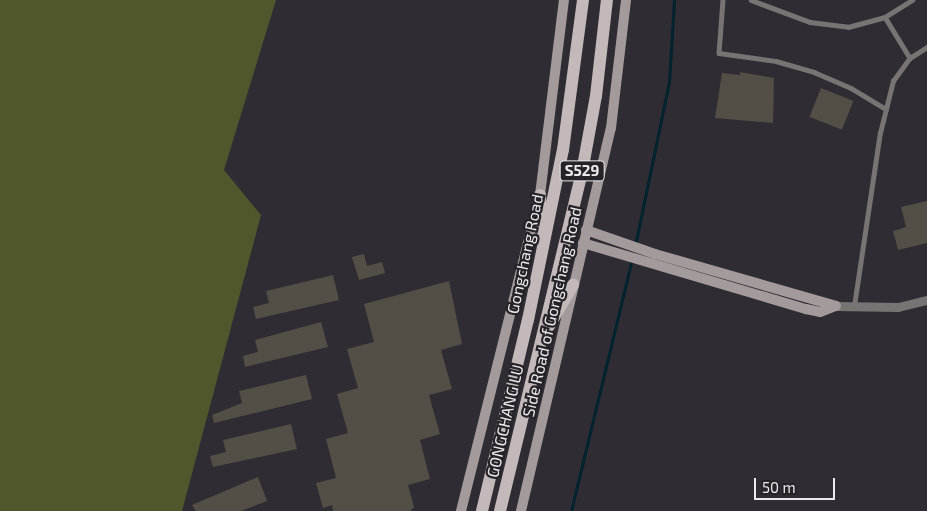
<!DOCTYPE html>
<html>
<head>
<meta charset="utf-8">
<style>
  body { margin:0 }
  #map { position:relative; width:927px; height:511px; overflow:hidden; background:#302c33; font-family:"Exo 2",sans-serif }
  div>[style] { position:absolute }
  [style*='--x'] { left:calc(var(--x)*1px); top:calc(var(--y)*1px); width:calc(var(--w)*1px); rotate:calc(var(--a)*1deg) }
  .green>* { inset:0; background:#51572d }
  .stream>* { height:3px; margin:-1.5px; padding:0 1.5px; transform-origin:1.5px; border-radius:1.5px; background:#00232e }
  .building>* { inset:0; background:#534e46; transform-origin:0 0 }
  .lane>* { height:4.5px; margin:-2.25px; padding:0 2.25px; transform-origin:2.25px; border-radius:2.25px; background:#797474 }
  .street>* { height:9px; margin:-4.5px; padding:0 4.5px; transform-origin:4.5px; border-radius:4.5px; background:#797474 }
  .secondary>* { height:10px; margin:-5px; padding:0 5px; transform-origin:5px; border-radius:5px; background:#a39b9b }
  .primary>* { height:12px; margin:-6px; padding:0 6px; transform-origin:6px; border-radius:6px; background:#c3b9ba }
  span { translate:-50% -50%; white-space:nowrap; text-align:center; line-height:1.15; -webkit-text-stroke:4.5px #262329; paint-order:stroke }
  .shield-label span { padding:1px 4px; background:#262329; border:1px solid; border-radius:4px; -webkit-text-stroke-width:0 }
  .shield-label { font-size:15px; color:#ebe9ee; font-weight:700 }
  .street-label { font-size:16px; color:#ebe9ee }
  .scale { position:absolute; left:754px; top:478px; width:81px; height:22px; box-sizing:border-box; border:2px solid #ebe9ee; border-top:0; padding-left:6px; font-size:15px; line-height:18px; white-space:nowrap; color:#ebe9ee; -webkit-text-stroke:4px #262329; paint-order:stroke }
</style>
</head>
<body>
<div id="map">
  <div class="green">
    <div style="clip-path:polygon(0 0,276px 0,224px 170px,261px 215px,182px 511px,0 511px)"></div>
  </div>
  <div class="stream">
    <div style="--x:635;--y:246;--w:167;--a:-78.3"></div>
    <div style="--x:669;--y:82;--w:82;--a:-86.5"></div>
    <div style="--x:571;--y:511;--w:259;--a:-76.4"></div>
  </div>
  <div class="building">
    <div style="clip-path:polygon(740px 72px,774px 78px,773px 123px,715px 118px,722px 73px,740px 75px)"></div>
    <div style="left:821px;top:88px;width:35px;height:31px;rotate:22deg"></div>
    <div style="clip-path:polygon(927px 201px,927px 243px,898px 250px,893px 231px,906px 227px,901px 207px)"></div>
    <div style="clip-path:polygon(364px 254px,367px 266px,382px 262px,385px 273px,359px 280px,352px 257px)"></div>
    <div style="clip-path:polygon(333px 275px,339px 300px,256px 319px,253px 307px,269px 303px,266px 291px)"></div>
    <div style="clip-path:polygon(449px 281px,462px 344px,441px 350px,452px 389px,429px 395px,440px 434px,420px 440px,430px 479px,408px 485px,414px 507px,410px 511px,333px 511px,332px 505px,323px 508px,316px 483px,336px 478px,326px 439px,348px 433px,337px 394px,358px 388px,347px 349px,374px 342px,364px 304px)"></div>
    <div style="clip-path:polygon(321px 322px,328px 347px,245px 367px,243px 356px,258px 352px,255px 340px)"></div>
    <div style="clip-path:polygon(306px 375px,312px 399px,214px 423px,212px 415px,242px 403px,239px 391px)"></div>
    <div style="clip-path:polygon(291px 424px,297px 449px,213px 467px,210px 456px,226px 452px,223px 440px)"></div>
    <div style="clip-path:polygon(258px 477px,267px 501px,241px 511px,196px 511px,192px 505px)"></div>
  </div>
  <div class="lane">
    <div style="--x:723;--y:0;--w:53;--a:94.3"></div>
    <div style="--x:719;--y:53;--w:58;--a:8"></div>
    <div style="--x:776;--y:61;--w:40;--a:16"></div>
    <div style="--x:814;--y:72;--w:40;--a:23.4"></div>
    <div style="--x:851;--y:88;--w:41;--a:31"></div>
    <div style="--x:751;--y:0;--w:63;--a:20.4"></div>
    <div style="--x:810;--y:22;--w:38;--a:7"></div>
    <div style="--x:848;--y:27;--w:38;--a:-15"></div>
    <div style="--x:885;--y:17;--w:32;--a:-32"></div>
    <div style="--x:885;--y:17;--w:48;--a:58.6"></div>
    <div style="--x:854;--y:306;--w:175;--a:-81.5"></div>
    <div style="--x:880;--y:133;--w:54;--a:-76"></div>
    <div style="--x:893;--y:81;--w:29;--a:-54"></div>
    <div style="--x:910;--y:58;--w:20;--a:-33"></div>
  </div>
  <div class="street">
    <div style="--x:836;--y:306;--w:62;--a:0.9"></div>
    <div style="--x:898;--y:307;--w:30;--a:-14"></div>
  </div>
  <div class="secondary">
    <div style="--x:586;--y:230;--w:73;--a:19.2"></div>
    <div style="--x:655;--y:254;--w:188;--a:16"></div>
    <div style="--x:583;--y:243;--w:233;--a:16.5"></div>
    <div style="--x:806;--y:309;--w:14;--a:12"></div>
    <div style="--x:820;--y:312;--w:17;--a:-21"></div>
    <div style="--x:461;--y:511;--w:326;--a:-76"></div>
    <div style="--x:540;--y:195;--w:196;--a:-83"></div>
    <div style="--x:521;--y:511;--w:393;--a:-76.8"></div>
    <div style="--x:611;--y:128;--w:129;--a:-83.3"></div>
  </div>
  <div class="primary">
    <div style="--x:540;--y:195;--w:35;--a:87"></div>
    <div style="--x:549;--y:326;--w:48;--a:-59.7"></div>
    <div style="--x:482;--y:511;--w:196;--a:-76.5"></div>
    <div style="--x:528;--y:320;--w:174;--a:-78.4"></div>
    <div style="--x:563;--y:150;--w:151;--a:-82.4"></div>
    <div style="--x:500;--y:511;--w:349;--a:-76.4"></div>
    <div style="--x:582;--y:172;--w:77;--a:-79.6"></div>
    <div style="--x:596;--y:96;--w:97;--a:-83.5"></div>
  </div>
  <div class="shield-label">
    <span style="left:582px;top:171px">S529</span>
  </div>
  <div class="street-label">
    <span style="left:525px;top:254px;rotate:-78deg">Gongchang Road</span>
    <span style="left:552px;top:312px;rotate:-77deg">Side Road of Gongchang Road</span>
    <span style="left:505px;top:421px;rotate:-77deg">GONGCHANG LU</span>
  </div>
  <div class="scale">50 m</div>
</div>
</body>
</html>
